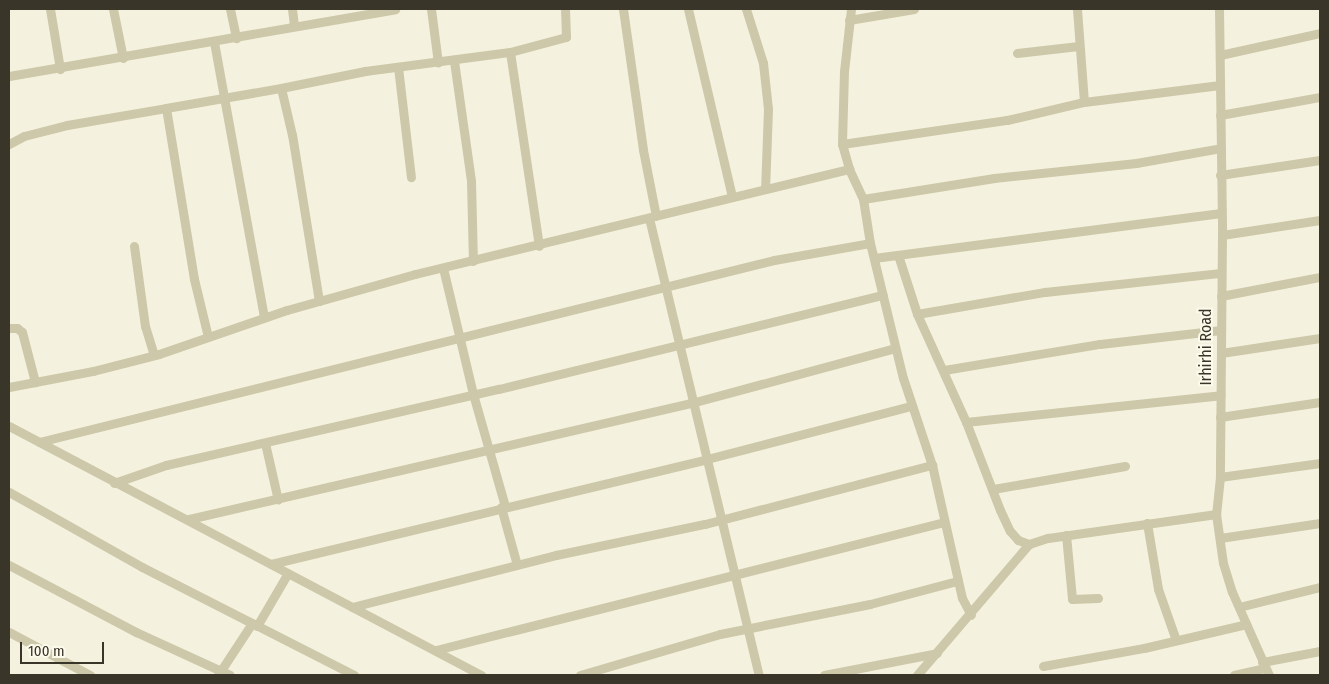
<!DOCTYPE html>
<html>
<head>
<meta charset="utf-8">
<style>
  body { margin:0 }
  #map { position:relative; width:1329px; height:684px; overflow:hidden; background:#f4f2de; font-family:"Fira Sans Condensed",sans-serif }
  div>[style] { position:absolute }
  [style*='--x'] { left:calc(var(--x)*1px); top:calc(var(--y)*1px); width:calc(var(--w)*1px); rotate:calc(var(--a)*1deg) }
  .minor>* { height:9px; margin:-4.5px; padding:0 4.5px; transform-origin:4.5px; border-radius:4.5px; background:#cdc8a9 }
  span { translate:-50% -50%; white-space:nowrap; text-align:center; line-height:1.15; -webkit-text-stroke:4px #fbfaeb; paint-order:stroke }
  .street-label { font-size:16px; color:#393529 }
  .frame { position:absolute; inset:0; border:10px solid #393529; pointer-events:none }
  .scale { position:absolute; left:20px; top:642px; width:84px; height:22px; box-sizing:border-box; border:2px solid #393529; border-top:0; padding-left:6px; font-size:15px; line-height:18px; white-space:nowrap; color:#393529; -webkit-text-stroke:4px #fbfaeb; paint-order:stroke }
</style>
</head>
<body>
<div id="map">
  <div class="minor">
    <div style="--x:50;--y:9;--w:61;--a:80.5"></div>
    <div style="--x:113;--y:9;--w:50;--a:78.5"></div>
    <div style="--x:230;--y:9;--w:30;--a:78"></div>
    <div style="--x:292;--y:9;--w:17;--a:83"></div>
    <div style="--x:431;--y:9;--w:54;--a:82.6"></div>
    <div style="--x:623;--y:9;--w:142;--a:81.9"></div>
    <div style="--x:643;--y:150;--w:67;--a:78.9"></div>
    <div style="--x:688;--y:9;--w:193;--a:76.8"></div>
    <div style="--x:746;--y:9;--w:57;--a:72.5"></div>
    <div style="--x:763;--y:63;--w:46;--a:83.8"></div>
    <div style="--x:768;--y:109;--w:80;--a:92.1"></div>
    <div style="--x:851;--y:9;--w:62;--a:96.4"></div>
    <div style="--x:844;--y:71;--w:73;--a:91.6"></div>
    <div style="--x:842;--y:144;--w:26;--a:74"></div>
    <div style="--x:849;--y:169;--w:33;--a:65"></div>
    <div style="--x:863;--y:199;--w:45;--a:81"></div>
    <div style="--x:870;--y:243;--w:139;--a:76.3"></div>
    <div style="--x:903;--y:378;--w:92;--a:71.6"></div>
    <div style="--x:932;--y:465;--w:136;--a:77.3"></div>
    <div style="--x:962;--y:598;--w:19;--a:62"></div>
    <div style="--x:1077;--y:9;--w:93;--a:85.7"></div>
    <div style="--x:1219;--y:9;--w:226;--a:89.2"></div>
    <div style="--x:1222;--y:235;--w:242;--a:90.5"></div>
    <div style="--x:1220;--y:477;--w:37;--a:96"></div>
    <div style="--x:1216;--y:514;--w:49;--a:81.9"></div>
    <div style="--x:1223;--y:563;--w:30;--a:73"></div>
    <div style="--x:1232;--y:592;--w:91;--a:66"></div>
    <div style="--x:849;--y:20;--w:66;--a:-9.6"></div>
    <div style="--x:214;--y:42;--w:280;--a:79.7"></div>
    <div style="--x:510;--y:52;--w:58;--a:-15"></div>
    <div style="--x:566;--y:37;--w:28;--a:-92"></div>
    <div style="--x:1017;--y:53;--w:62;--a:-6.4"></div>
    <div style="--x:1220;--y:55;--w:102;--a:-12.4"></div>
    <div style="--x:454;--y:61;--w:121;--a:81.9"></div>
    <div style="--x:471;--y:181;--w:80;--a:88.6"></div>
    <div style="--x:398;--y:67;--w:111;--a:83.3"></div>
    <div style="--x:9;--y:76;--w:392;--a:-9.8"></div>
    <div style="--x:1220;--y:115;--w:102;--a:-10.2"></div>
    <div style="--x:9;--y:144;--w:17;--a:-28"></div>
    <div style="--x:24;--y:136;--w:44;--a:-14.3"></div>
    <div style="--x:67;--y:125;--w:100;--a:-9.7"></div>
    <div style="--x:842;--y:144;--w:167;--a:-8.3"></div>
    <div style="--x:1007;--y:120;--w:79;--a:-13.2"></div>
    <div style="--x:1084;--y:102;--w:137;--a:-7.1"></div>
    <div style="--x:1220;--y:175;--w:101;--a:-8.5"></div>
    <div style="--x:863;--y:199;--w:133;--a:-9.1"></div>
    <div style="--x:994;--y:178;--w:143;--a:-6"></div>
    <div style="--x:1136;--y:163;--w:86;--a:-10"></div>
    <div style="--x:649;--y:218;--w:470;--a:76.5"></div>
    <div style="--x:1222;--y:235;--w:99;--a:-8.7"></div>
    <div style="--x:134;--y:246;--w:81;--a:82.2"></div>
    <div style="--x:145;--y:326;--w:30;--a:73"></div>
    <div style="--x:898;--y:255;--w:62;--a:72.1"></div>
    <div style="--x:917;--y:314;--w:119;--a:65.6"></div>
    <div style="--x:966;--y:422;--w:94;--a:68.9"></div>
    <div style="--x:1000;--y:510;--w:23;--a:65"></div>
    <div style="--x:1010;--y:531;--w:12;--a:48"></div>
    <div style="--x:1018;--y:540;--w:12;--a:20"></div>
    <div style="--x:874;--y:258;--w:350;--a:-7.4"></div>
    <div style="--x:443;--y:268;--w:130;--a:76.6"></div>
    <div style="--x:473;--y:394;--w:116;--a:74.1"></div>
    <div style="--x:1221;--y:296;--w:101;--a:-10.9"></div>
    <div style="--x:319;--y:301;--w:168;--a:-99.2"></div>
    <div style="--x:292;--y:135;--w:48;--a:-103.2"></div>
    <div style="--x:281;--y:88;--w:86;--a:-11.4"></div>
    <div style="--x:365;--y:71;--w:146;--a:-7.5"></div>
    <div style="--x:510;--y:52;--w:196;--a:81.5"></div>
    <div style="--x:917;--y:314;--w:130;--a:-9.8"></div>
    <div style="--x:1045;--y:292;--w:177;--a:-6.2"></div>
    <div style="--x:9;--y:328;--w:8;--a:0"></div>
    <div style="--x:17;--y:328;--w:6;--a:39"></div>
    <div style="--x:22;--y:332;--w:52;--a:75.4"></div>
    <div style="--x:208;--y:337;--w:60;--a:-103.6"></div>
    <div style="--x:194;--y:279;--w:173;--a:-99.3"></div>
    <div style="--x:166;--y:108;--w:117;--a:-9.9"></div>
    <div style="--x:1221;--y:353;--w:100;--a:-8.6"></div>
    <div style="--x:944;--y:370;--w:158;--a:-9.5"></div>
    <div style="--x:1100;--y:344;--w:122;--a:-6.6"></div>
    <div style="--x:9;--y:387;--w:86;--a:-10.8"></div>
    <div style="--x:93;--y:371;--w:68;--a:-14.4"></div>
    <div style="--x:159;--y:354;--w:135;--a:-19"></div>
    <div style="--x:287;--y:310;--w:133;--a:-15.7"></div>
    <div style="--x:415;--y:274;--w:447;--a:-13.6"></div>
    <div style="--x:1220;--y:417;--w:101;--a:-8.5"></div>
    <div style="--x:966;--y:422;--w:256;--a:-6"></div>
    <div style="--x:9;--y:426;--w:534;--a:27.81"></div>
    <div style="--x:39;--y:442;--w:757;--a:-13.91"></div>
    <div style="--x:774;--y:260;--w:97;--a:-10"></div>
    <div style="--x:265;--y:443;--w:58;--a:77.2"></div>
    <div style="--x:1220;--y:477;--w:101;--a:-8"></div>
    <div style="--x:114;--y:483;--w:55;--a:-19.1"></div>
    <div style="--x:166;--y:465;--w:342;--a:-12.9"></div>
    <div style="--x:499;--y:389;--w:395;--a:-13.8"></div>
    <div style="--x:993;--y:489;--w:134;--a:-9.9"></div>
    <div style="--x:9;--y:492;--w:153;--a:29.4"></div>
    <div style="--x:142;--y:567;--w:238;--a:27"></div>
    <div style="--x:501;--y:507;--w:60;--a:74.6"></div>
    <div style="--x:189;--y:519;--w:519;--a:-13.02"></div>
    <div style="--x:695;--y:402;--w:207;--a:-15.1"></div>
    <div style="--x:1147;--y:523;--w:67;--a:80.5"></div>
    <div style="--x:1158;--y:589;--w:54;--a:70.6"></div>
    <div style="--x:1066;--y:535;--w:64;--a:84.6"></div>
    <div style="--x:1072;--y:599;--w:26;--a:-2"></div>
    <div style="--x:1220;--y:538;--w:101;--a:-8.5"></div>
    <div style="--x:271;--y:564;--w:448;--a:-13.5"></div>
    <div style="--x:707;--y:459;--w:210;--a:-14.6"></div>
    <div style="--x:9;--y:565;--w:144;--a:27.8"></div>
    <div style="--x:136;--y:632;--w:103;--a:24.6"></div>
    <div style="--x:352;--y:607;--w:211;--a:-14.3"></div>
    <div style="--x:556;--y:555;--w:152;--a:-11.8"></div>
    <div style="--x:705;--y:524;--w:235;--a:-14.6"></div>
    <div style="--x:1239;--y:607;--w:83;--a:-13.9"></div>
    <div style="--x:257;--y:626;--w:61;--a:-59.7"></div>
    <div style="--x:9;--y:632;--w:92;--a:28"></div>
    <div style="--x:436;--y:650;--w:524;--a:-14.14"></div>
    <div style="--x:1262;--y:662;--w:59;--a:-10.7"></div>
    <div style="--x:1043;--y:666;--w:103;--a:-10.1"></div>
    <div style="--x:1144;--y:648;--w:105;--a:-13.2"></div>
    <div style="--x:218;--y:675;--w:62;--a:-56.8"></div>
    <div style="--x:580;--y:675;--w:146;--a:-16.3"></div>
    <div style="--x:720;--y:634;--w:153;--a:-11.3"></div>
    <div style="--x:870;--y:604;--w:90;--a:-14.8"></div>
    <div style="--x:824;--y:675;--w:115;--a:-11"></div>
    <div style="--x:917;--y:675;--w:172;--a:-49.5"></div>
    <div style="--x:1029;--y:544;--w:20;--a:-18"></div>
    <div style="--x:1048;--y:538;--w:170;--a:-8.1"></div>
    <div style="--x:1234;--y:675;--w:32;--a:-13"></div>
  </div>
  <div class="street-label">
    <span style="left:1206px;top:347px;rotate:-90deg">Irhirhi Road</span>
  </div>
  <div class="frame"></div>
  <div class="scale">100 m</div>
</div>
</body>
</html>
